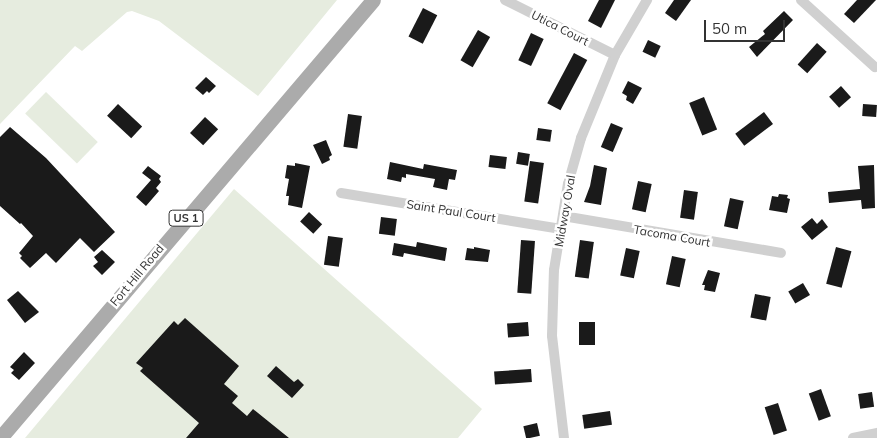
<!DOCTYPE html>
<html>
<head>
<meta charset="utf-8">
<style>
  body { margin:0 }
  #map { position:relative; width:877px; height:438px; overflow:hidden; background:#fff; font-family:Mulish,sans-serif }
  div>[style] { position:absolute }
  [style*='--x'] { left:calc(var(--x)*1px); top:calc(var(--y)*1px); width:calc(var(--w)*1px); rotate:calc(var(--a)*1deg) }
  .green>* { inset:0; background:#e6ecdf; transform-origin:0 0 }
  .building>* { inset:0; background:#1a1a1a; transform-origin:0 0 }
  .street>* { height:10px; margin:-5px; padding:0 5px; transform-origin:5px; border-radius:5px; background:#d0d0d0 }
  .primary>* { height:15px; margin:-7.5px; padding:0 7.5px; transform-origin:7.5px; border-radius:7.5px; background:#ababab }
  span { translate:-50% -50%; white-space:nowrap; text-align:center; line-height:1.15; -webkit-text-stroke:5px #fff; paint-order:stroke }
  .shield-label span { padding:1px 4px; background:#fff; border:1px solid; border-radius:4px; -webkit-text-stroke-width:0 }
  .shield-label { font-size:11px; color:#333; font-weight:700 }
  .street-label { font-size:12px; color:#333 }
  .scale { position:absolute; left:704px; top:20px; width:81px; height:22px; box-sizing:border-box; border:2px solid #333; border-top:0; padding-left:6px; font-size:15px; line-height:18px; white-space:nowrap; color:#333; -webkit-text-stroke:4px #fff; paint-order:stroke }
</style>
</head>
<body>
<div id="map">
  <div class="green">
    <div style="clip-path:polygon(0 0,337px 0,258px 96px,159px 21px,132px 11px,127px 12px,82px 51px,75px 46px,0 124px)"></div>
    <div style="left:46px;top:92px;width:72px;height:30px;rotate:44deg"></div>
    <div style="clip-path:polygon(234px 189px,482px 409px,458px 438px,25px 438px)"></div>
  </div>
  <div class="building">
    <div style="clip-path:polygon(599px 0,615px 0,601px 28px,588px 21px)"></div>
    <div style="clip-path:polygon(674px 0,691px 0,676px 21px,665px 13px)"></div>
    <div style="clip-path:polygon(857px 0,876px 0,854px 23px,844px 14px)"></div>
    <div style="left:423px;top:8px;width:16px;height:32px;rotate:27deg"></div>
    <div style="clip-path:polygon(784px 11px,793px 20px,757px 57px,749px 47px,765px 34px,763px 31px)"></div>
    <div style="left:478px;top:30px;width:14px;height:35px;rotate:30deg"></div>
    <div style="left:531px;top:33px;width:14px;height:30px;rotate:25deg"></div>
    <div style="left:648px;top:40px;width:14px;height:13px;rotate:25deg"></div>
    <div style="left:817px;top:43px;width:13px;height:29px;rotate:42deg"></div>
    <div style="left:574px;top:53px;width:15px;height:57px;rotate:28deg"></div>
    <div style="clip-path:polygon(206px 77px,216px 86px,209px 93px,207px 91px,203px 95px,195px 88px)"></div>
    <div style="clip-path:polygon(628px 81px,642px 88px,633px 104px,626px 100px,627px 96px,622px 93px)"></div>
    <div style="left:841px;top:86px;width:15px;height:16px;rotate:48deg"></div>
    <div style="left:704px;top:97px;width:35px;height:16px;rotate:68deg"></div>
    <div style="left:118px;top:104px;width:33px;height:16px;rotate:43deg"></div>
    <div style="left:863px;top:104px;width:14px;height:12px;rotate:4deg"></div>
    <div style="left:764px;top:112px;width:15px;height:36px;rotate:53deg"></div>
    <div style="left:348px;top:114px;width:14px;height:33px;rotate:8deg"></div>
    <div style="left:205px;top:117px;width:18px;height:22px;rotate:43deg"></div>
    <div style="left:611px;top:123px;width:13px;height:26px;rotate:23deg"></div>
    <div style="clip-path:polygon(10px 127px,46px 158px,115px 232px,94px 252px,80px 238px,56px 263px,46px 253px,30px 268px,20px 258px,22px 256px,19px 253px,33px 236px,21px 223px,20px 224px,0 206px,0 137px)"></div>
    <div style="left:538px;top:128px;width:14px;height:12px;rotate:8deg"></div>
    <div style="clip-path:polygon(326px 140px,332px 155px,329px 157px,330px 160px,322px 164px,313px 145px)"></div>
    <div style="left:518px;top:152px;width:12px;height:12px;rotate:9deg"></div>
    <div style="left:490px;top:155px;width:17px;height:12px;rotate:7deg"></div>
    <div style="left:530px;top:161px;width:14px;height:41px;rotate:8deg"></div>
    <div style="clip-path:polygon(390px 162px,423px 169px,424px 164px,457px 170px,455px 180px,449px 179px,447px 190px,433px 187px,435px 179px,406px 174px,406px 178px,402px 177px,401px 182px,387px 179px)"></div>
    <div style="clip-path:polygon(295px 163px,310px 166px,302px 208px,288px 205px,289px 196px,286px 196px,289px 179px,285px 178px,287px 165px,295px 166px)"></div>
    <div style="clip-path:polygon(594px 165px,607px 168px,601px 205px,584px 202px,590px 186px)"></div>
    <div style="clip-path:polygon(874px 165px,875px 208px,862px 209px,861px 200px,829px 203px,828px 192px,860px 189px,858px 166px)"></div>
    <div style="clip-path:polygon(148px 166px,161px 176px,159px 179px,161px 182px,156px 188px,159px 191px,146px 206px,136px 197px,151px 180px,142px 173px)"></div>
    <div style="left:638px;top:181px;width:14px;height:29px;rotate:12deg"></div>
    <div style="left:684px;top:190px;width:14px;height:28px;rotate:8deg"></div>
    <div style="clip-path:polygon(779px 194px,788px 195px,787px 198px,790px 199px,787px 213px,769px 210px,772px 196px,778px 197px)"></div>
    <div style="left:730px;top:198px;width:14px;height:29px;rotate:12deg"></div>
    <div style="left:309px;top:212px;width:18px;height:13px;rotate:43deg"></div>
    <div style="left:381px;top:217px;width:16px;height:17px;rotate:7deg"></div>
    <div style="clip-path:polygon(812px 218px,817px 224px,822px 219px,828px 227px,812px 240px,801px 227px)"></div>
    <div style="left:328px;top:236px;width:15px;height:29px;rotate:8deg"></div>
    <div style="left:521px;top:240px;width:14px;height:53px;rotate:4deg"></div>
    <div style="left:580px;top:240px;width:14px;height:37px;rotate:8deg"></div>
    <div style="clip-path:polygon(417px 242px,447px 248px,445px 261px,404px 253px,403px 257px,392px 255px,394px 243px,416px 247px)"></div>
    <div style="clip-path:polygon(474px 247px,490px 250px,488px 262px,465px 260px,467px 248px,474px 249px)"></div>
    <div style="left:836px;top:247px;width:16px;height:38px;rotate:15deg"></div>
    <div style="left:626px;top:248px;width:14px;height:28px;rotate:12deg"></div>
    <div style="clip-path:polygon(102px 250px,115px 262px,102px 275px,93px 266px,98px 262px,94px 257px)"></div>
    <div style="left:672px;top:256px;width:14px;height:29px;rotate:12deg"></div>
    <div style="clip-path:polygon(708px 270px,720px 273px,715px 292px,704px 290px,705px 285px,702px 285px)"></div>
    <div style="left:803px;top:283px;width:14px;height:17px;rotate:60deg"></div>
    <div style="clip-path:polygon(18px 291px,39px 312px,25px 323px,7px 300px)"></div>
    <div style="left:755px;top:294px;width:16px;height:24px;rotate:11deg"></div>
    <div style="clip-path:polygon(185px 318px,239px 366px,224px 384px,238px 396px,232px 403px,247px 416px,253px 409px,289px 438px,186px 438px,199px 423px,140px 371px,143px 368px,136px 363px,174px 321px,178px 325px)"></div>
    <div style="left:528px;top:322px;width:14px;height:21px;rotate:86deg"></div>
    <div style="left:579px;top:322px;width:16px;height:23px"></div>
    <div style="clip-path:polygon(24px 352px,35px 363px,19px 380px,11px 373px,14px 370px,10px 367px)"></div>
    <div style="clip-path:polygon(276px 366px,294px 382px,298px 379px,304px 385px,292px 398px,267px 376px)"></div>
    <div style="left:531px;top:369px;width:13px;height:37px;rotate:86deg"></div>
    <div style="left:821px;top:389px;width:29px;height:13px;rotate:70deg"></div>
    <div style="left:872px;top:392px;width:15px;height:14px;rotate:82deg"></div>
    <div style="left:778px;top:403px;width:29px;height:14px;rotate:72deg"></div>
    <div style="left:610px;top:411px;width:14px;height:28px;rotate:82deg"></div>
    <div style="left:537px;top:423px;width:13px;height:14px;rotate:77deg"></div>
  </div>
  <div class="street">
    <div style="--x:505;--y:0;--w:123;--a:26.6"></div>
    <div style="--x:801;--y:0;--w:100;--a:42.2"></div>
    <div style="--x:341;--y:193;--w:223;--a:9.3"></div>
    <div style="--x:563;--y:216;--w:221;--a:9.6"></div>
    <div style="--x:564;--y:438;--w:103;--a:-96.7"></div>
    <div style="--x:552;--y:336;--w:66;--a:-88.3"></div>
    <div style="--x:554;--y:270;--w:87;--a:-80.8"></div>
    <div style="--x:568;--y:184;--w:48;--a:-74.2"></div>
    <div style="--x:581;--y:138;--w:90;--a:-67.7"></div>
    <div style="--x:615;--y:55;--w:64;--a:-59.8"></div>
    <div style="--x:853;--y:438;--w:25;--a:-12"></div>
  </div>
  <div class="primary">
    <div style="--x:0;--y:438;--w:575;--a:-49.58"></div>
  </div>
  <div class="shield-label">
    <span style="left:186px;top:218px">US 1</span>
  </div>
  <div class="street-label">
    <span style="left:560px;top:28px;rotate:27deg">Utica Court</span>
    <span style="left:451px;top:211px;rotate:9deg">Saint Paul Court</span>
    <span style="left:565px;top:211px;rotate:-80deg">Midway Oval</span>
    <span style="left:672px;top:236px;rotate:10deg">Tacoma Court</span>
    <span style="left:137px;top:275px;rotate:-50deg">Fort Hill Road</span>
  </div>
  <div class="scale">50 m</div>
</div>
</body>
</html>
